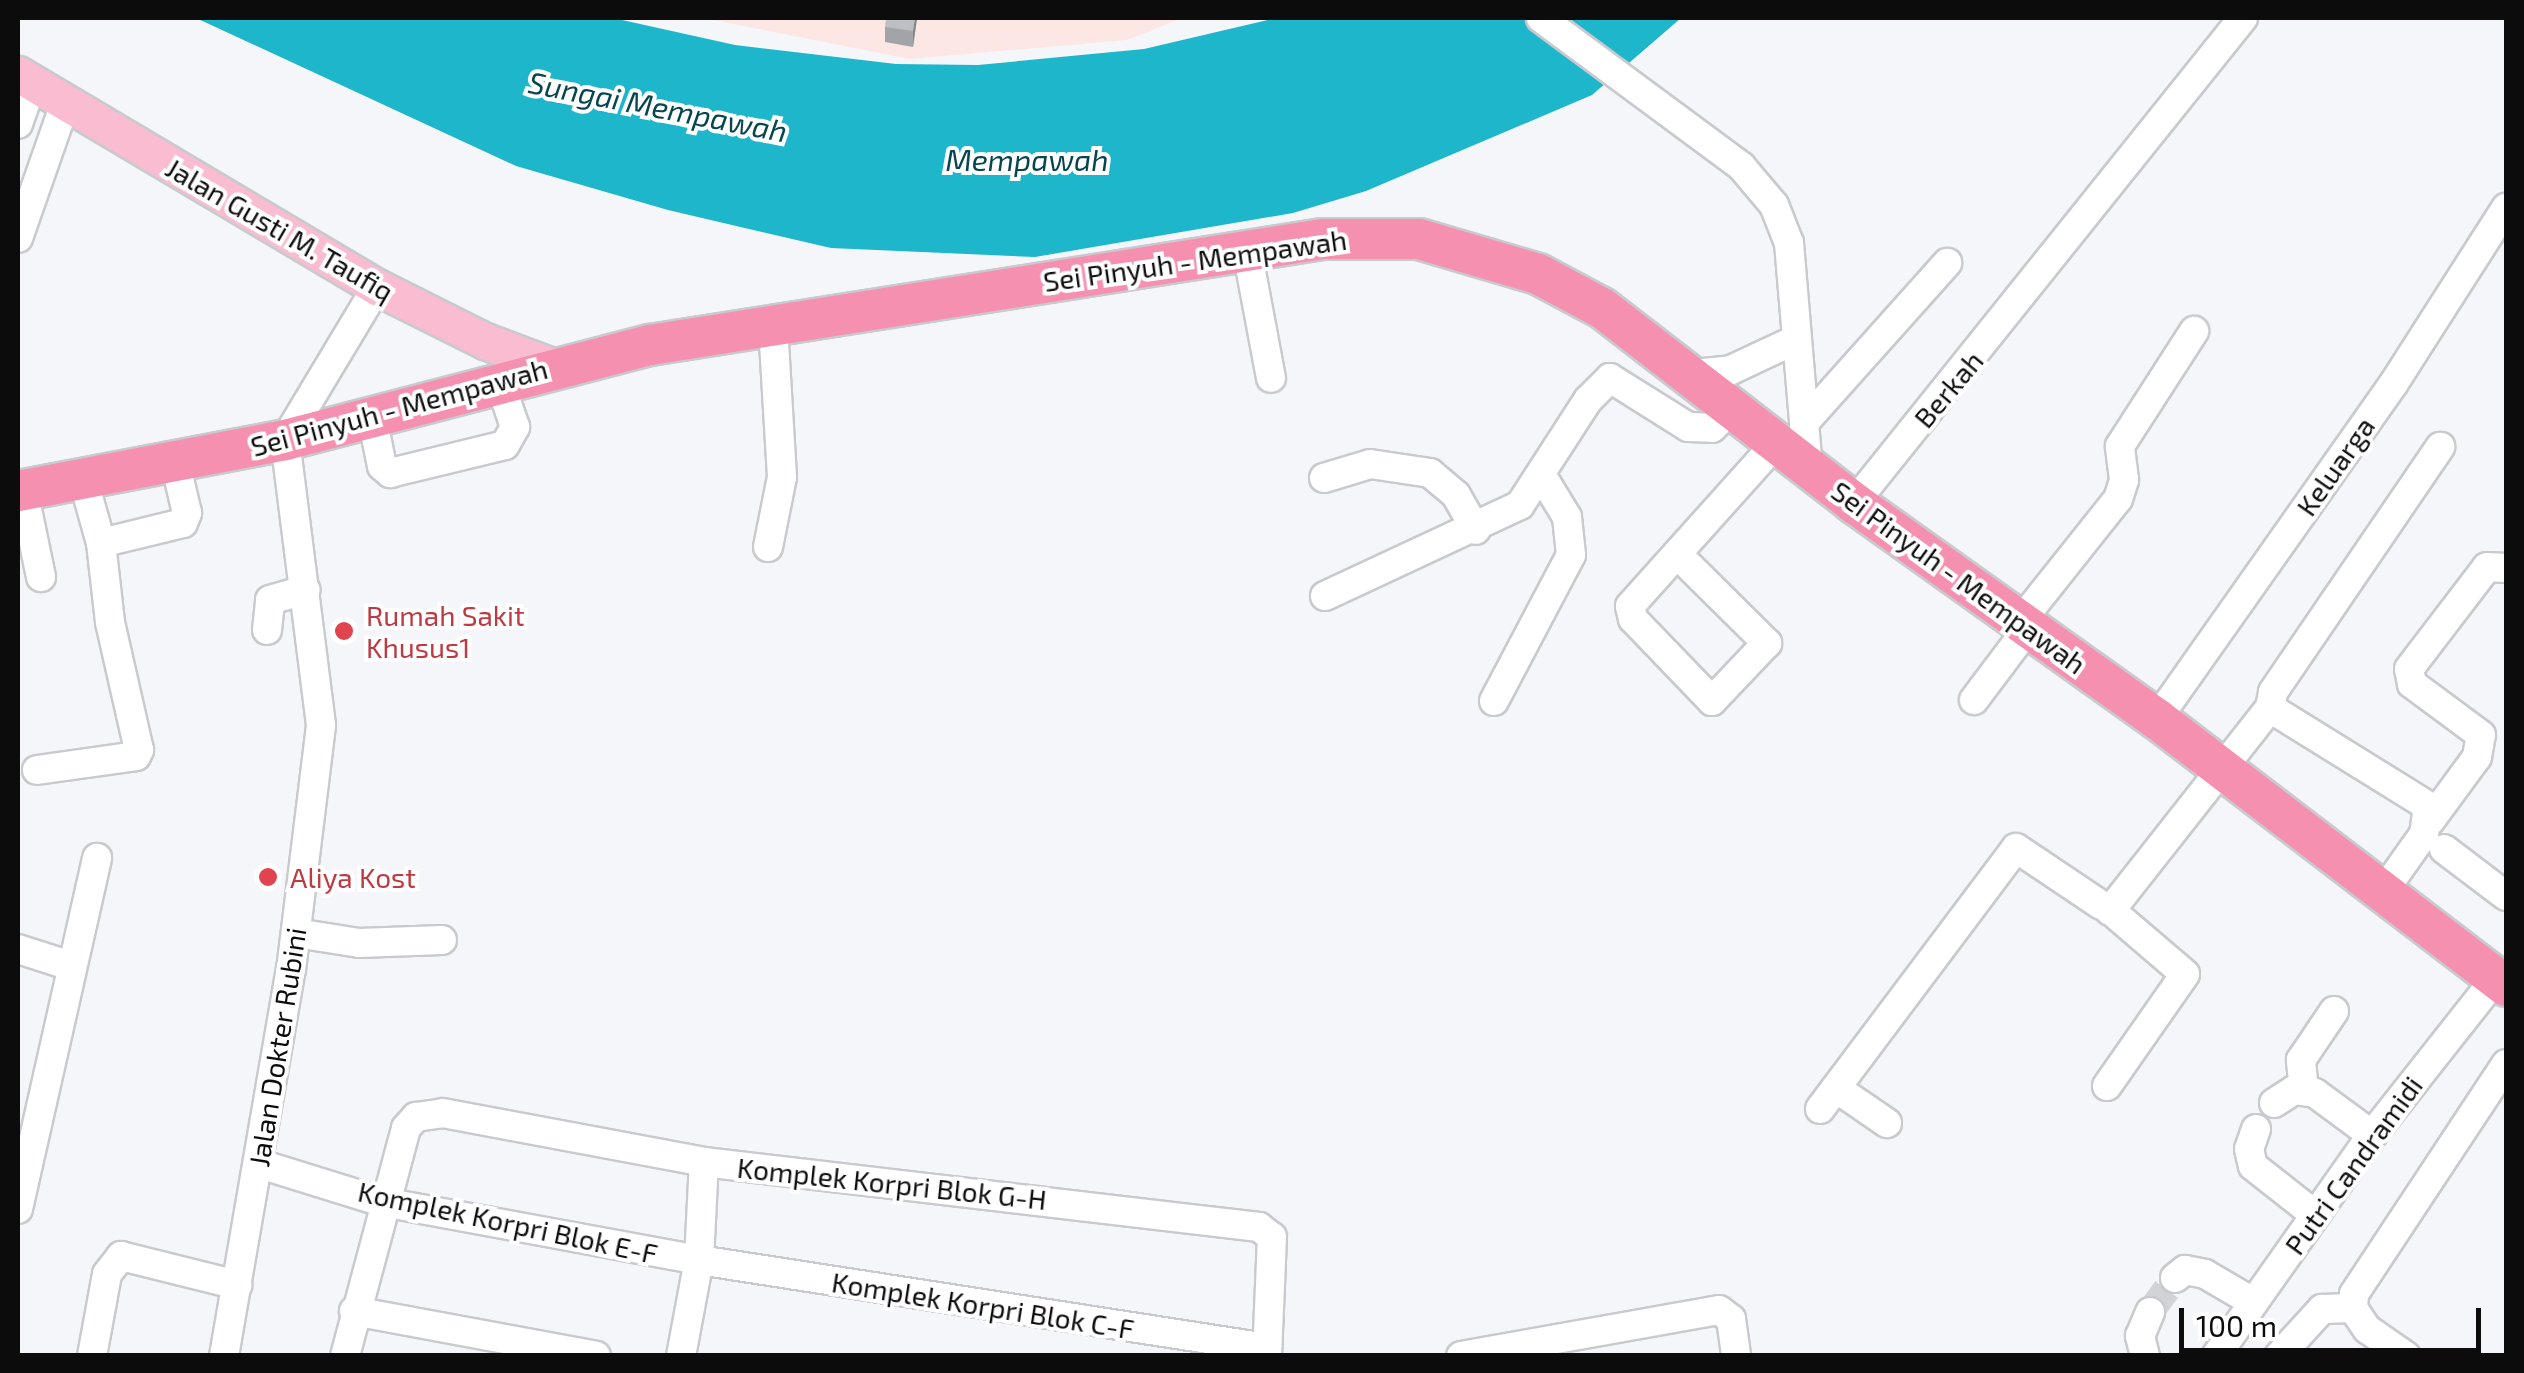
<!DOCTYPE html>
<html>
<head>
<meta charset="utf-8">
<style>
  body { margin:0 }
  #map { position:relative; width:2524px; height:1373px; overflow:hidden; background:#f5f6fa; font-family:"Exo 2",sans-serif }
  div>[style] { position:absolute }
  [style*='--x'] { left:calc(var(--x)*1px); top:calc(var(--y)*1px); width:calc(var(--w)*1px); rotate:calc(var(--a)*1deg) }
  .commercial>* { inset:0; background:#fce7e5 }
  .water>* { inset:0; background:#1eb6ca }
  .minor-tunnel>* { height:28px; margin-top:-14px; transform-origin:0; background:repeating-linear-gradient(90deg,#d2d3d6 0 28px,transparent 0 42px) }
  .roads { filter:drop-shadow(2px 0 #c9cace) drop-shadow(-2px 0 #c9cace) drop-shadow(0 2px #c9cace) drop-shadow(0 -2px #c9cace) }
  .minor>* { height:28px; margin:-14px; padding:0 14px; transform-origin:14px; border-radius:14px; background:#fff }
  .major>* { height:35px; margin:-17.5px; padding:0 17.5px; transform-origin:17.5px; border-radius:17.5px; background:#f9bcd0 }
  .highway>* { height:40px; margin:-20px; padding:0 20px; transform-origin:20px; border-radius:20px; background:#f590b0 }
  .wall>* { inset:0; background:#a3a4a8 }
  .shaded-wall>* { inset:0; background:#858688 }
  .building>* { inset:0; background:#bebfc3 }
  .dots>* { width:28px; height:28px; translate:-50% -50%; box-sizing:border-box; border:5px solid #fff; border-radius:50% }
  span { translate:-50% -50%; white-space:nowrap; text-align:center; line-height:1.15; -webkit-text-stroke:8px #fff; paint-order:stroke }
  .street-label { font-size:28px; color:#0c0c0d }
  .health-label { font-size:28px; color:#be3a42 }
  .left { translate:0 -50%; text-align:left }
  .water-label { font-size:30px; color:#07464e; font-style:italic }
  .frame { position:absolute; inset:0; border:20px solid #0c0c0d; pointer-events:none }
  .scale { position:absolute; left:2179px; top:1308px; width:302px; height:45px; box-sizing:border-box; border:5px solid #0c0c0d; border-top:0; padding-left:12px; font-size:30px; line-height:35px; white-space:nowrap; color:#0c0c0d; -webkit-text-stroke:8px #fff; paint-order:stroke }
</style>
</head>
<body>
<div id="map">
  <div class="commercial">
    <div style="clip-path:polygon(703px 18px,1182px 18px,1127px 40px,910px 59px)"></div>
  </div>
  <div class="water">
    <div style="clip-path:polygon(196px 18px,613px 18px,735px 45px,896px 64px,978px 65px,1144px 49px,1276px 18px,1681px 18px,1592px 95px,1366px 191px,1293px 213px,1035px 257px,831px 248px,668px 210px,516px 166px)"></div>
  </div>
  <div class="minor-tunnel">
    <div style="--x:2150;--y:1312;--w:42;--a:-53.7"></div>
  </div>
  <div class="roads">
    <div class="minor">
      <div style="--x:1541;--y:18;--w:249;--a:36.5"></div>
      <div style="--x:1741;--y:166;--w:51;--a:49.8"></div>
      <div style="--x:1774;--y:205;--w:41;--a:68.5"></div>
      <div style="--x:1789;--y:243;--w:225;--a:85.2"></div>
      <div style="--x:18;--y:124;--w:46;--a:-70.8"></div>
      <div style="--x:18;--y:238;--w:145;--a:-70.7"></div>
      <div style="--x:1247;--y:250;--w:130;--a:79.4"></div>
      <div style="--x:1694;--y:374;--w:37;--a:-6"></div>
      <div style="--x:1731;--y:370;--w:71;--a:-25.1"></div>
      <div style="--x:372;--y:417;--w:50;--a:78.5"></div>
      <div style="--x:382;--y:466;--w:11;--a:41"></div>
      <div style="--x:390;--y:473;--w:118;--a:-13.7"></div>
      <div style="--x:505;--y:445;--w:21;--a:-61"></div>
      <div style="--x:515;--y:427;--w:46;--a:-108.8"></div>
      <div style="--x:1804;--y:423;--w:215;--a:-48.2"></div>
      <div style="--x:1324;--y:478;--w:48;--a:-16.9"></div>
      <div style="--x:1370;--y:464;--w:61;--a:8.5"></div>
      <div style="--x:1430;--y:473;--w:34;--a:40"></div>
      <div style="--x:1456;--y:495;--w:40;--a:60.3"></div>
      <div style="--x:83;--y:479;--w:66;--a:74.3"></div>
      <div style="--x:101;--y:543;--w:84;--a:-13.7"></div>
      <div style="--x:183;--y:523;--w:11;--a:-68"></div>
      <div style="--x:187;--y:513;--w:52;--a:-103.2"></div>
      <div style="--x:23;--y:490;--w:89;--a:78.3"></div>
      <div style="--x:1854;--y:503;--w:622;--a:-51.27"></div>
      <div style="--x:768;--y:547;--w:71;--a:-78.7"></div>
      <div style="--x:782;--y:477;--w:150;--a:-93.4"></div>
      <div style="--x:1677;--y:554;--w:127;--a:44.7"></div>
      <div style="--x:1767;--y:643;--w:80;--a:133.5"></div>
      <div style="--x:1712;--y:701;--w:114;--a:-133.9"></div>
      <div style="--x:1633;--y:619;--w:13;--a:-103"></div>
      <div style="--x:1630;--y:606;--w:222;--a:-48.1"></div>
      <div style="--x:1325;--y:596;--w:215;--a:-25"></div>
      <div style="--x:1520;--y:505;--w:125;--a:-57.1"></div>
      <div style="--x:1588;--y:400;--w:31;--a:-45"></div>
      <div style="--x:1610;--y:378;--w:92;--a:32.1"></div>
      <div style="--x:1688;--y:427;--w:24;--a:2"></div>
      <div style="--x:1712;--y:428;--w:33;--a:-45"></div>
      <div style="--x:2020;--y:622;--w:157;--a:-51.5"></div>
      <div style="--x:2118;--y:499;--w:20;--a:-72"></div>
      <div style="--x:2124;--y:480;--w:34;--a:-97"></div>
      <div style="--x:2120;--y:446;--w:137;--a:-57.2"></div>
      <div style="--x:267;--y:630;--w:30;--a:-84"></div>
      <div style="--x:270;--y:600;--w:37;--a:-16"></div>
      <div style="--x:1974;--y:700;--w:90;--a:-53.1"></div>
      <div style="--x:1494;--y:701;--w:165;--a:-62.2"></div>
      <div style="--x:1571;--y:555;--w:38;--a:-96"></div>
      <div style="--x:1567;--y:517;--w:48;--a:-121.4"></div>
      <div style="--x:2270;--y:708;--w:16;--a:-79"></div>
      <div style="--x:2273;--y:692;--w:297;--a:-55.7"></div>
      <div style="--x:2157;--y:719;--w:411;--a:-54.8"></div>
      <div style="--x:2394;--y:383;--w:208;--a:-57.4"></div>
      <div style="--x:37;--y:770;--w:100;--a:-8"></div>
      <div style="--x:136;--y:756;--w:7;--a:-63"></div>
      <div style="--x:139;--y:750;--w:131;--a:-102.8"></div>
      <div style="--x:110;--y:622;--w:80;--a:-96.5"></div>
      <div style="--x:2430;--y:821;--w:79;--a:-53.7"></div>
      <div style="--x:2477;--y:757;--w:22;--a:-80"></div>
      <div style="--x:2481;--y:735;--w:86;--a:-143.5"></div>
      <div style="--x:2412;--y:684;--w:15;--a:-101"></div>
      <div style="--x:2409;--y:669;--w:128;--a:-52.6"></div>
      <div style="--x:2487;--y:567;--w:19;--a:3"></div>
      <div style="--x:2444;--y:849;--w:78;--a:37.2"></div>
      <div style="--x:2110;--y:911;--w:258;--a:-51.8"></div>
      <div style="--x:2270;--y:708;--w:186;--a:31.8"></div>
      <div style="--x:2428;--y:806;--w:28;--a:98"></div>
      <div style="--x:2424;--y:834;--w:67;--a:125.3"></div>
      <div style="--x:296;--y:933;--w:64;--a:9"></div>
      <div style="--x:359;--y:943;--w:83;--a:-2.1"></div>
      <div style="--x:18;--y:949;--w:56;--a:17.8"></div>
      <div style="--x:2107;--y:1086;--w:136;--a:-55.1"></div>
      <div style="--x:2185;--y:974;--w:89;--a:-139.5"></div>
      <div style="--x:1836;--y:1088;--w:62;--a:34.5"></div>
      <div style="--x:2304;--y:1090;--w:30;--a:-96"></div>
      <div style="--x:2301;--y:1060;--w:59;--a:-56"></div>
      <div style="--x:2274;--y:1103;--w:24;--a:-33"></div>
      <div style="--x:2294;--y:1090;--w:21;--a:8"></div>
      <div style="--x:2315;--y:1093;--w:71;--a:36.4"></div>
      <div style="--x:1820;--y:1109;--w:326;--a:-53.1"></div>
      <div style="--x:2016;--y:848;--w:102;--a:33.8"></div>
      <div style="--x:2256;--y:1129;--w:21;--a:109"></div>
      <div style="--x:2249;--y:1149;--w:17;--a:77"></div>
      <div style="--x:2253;--y:1166;--w:78;--a:38.2"></div>
      <div style="--x:260;--y:1164;--w:129;--a:17.2"></div>
      <div style="--x:383;--y:1202;--w:321;--a:10.4"></div>
      <div style="--x:699;--y:1260;--w:575;--a:8.81"></div>
      <div style="--x:18;--y:1209;--w:360;--a:-77.3"></div>
      <div style="--x:2175;--y:1278;--w:13;--a:-39"></div>
      <div style="--x:2185;--y:1270;--w:20;--a:11"></div>
      <div style="--x:2205;--y:1274;--w:56;--a:30.3"></div>
      <div style="--x:354;--y:1311;--w:246;--a:10.5"></div>
      <div style="--x:92;--y:1356;--w:83;--a:-79.6"></div>
      <div style="--x:107;--y:1274;--w:23;--a:-52"></div>
      <div style="--x:121;--y:1256;--w:120;--a:14"></div>
      <div style="--x:224;--y:1356;--w:392;--a:-80.2"></div>
      <div style="--x:291;--y:970;--w:247;--a:-83"></div>
      <div style="--x:321;--y:725;--w:287;--a:-97.2"></div>
      <div style="--x:285;--y:440;--w:179;--a:-59"></div>
      <div style="--x:345;--y:1356;--w:236;--a:-75"></div>
      <div style="--x:406;--y:1128;--w:15;--a:-48"></div>
      <div style="--x:416;--y:1117;--w:27;--a:-8"></div>
      <div style="--x:443;--y:1113;--w:266;--a:10.6"></div>
      <div style="--x:704;--y:1162;--w:559;--a:6.68"></div>
      <div style="--x:1259;--y:1227;--w:16;--a:38"></div>
      <div style="--x:1272;--y:1237;--w:119;--a:92.4"></div>
      <div style="--x:681;--y:1356;--w:98;--a:-79.4"></div>
      <div style="--x:699;--y:1260;--w:98;--a:-87.1"></div>
      <div style="--x:1461;--y:1356;--w:262;--a:-10.1"></div>
      <div style="--x:1719;--y:1310;--w:15;--a:37"></div>
      <div style="--x:1731;--y:1319;--w:37;--a:82"></div>
      <div style="--x:2145;--y:1356;--w:21;--a:-104"></div>
      <div style="--x:2140;--y:1336;--w:26;--a:-67"></div>
      <div style="--x:2216;--y:1356;--w:271;--a:-54.8"></div>
      <div style="--x:2372;--y:1135;--w:200;--a:-51.7"></div>
      <div style="--x:2279;--y:1356;--w:64;--a:-47.5"></div>
      <div style="--x:2322;--y:1309;--w:31;--a:-2"></div>
      <div style="--x:2406;--y:1356;--w:47;--a:-145.3"></div>
      <div style="--x:2367;--y:1329;--w:25;--a:-124"></div>
      <div style="--x:2353;--y:1308;--w:14;--a:-86"></div>
      <div style="--x:2354;--y:1294;--w:276;--a:-56.5"></div>
    </div>
    <div class="major">
      <div style="--x:18;--y:74;--w:417;--a:30.7"></div>
      <div style="--x:377;--y:287;--w:121;--a:26.6"></div>
      <div style="--x:485;--y:341;--w:72;--a:20.5"></div>
    </div>
    <div class="highway">
      <div style="--x:18;--y:491;--w:272;--a:-10.8"></div>
      <div style="--x:285;--y:440;--w:377;--a:-14.6"></div>
      <div style="--x:650;--y:345;--w:681;--a:-8.95"></div>
      <div style="--x:1323;--y:239;--w:96;--a:0"></div>
      <div style="--x:1419;--y:239;--w:124;--a:16.4"></div>
      <div style="--x:1538;--y:274;--w:72;--a:28"></div>
      <div style="--x:1602;--y:308;--w:319;--a:37.7"></div>
      <div style="--x:1854;--y:503;--w:372;--a:35.5"></div>
      <div style="--x:2157;--y:719;--w:439;--a:37.4"></div>
    </div>
  </div>
  <div class="wall">
    <div style="clip-path:polygon(917px 18px,913px 47px,885px 42px,885px 27px)"></div>
  </div>
  <div class="shaded-wall">
    <div style="clip-path:polygon(915px 18px,917px 18px,913px 47px,913px 31px)"></div>
  </div>
  <div class="building">
    <div style="clip-path:polygon(886px 18px,915px 18px,913px 31px,885px 27px)"></div>
  </div>
  <div class="dots">
    <div style="left:344px;top:631px;background:#e0444e"></div>
    <div style="left:268px;top:877px;background:#e0444e"></div>
  </div>
  <div class="street-label">
    <span style="left:280px;top:229px;rotate:30deg">Jalan Gusti M. Taufiq</span>
    <span style="left:1195px;top:260px;rotate:-8deg">Sei Pinyuh - Mempawah</span>
    <span style="left:1948px;top:389px;rotate:-50deg">Berkah</span>
    <span style="left:399px;top:407px;rotate:-15deg">Sei Pinyuh - Mempawah</span>
    <span style="left:2335px;top:466px;rotate:-55deg">Keluarga</span>
    <span style="left:1959px;top:577px;rotate:36deg">Sei Pinyuh - Mempawah</span>
    <span style="left:277px;top:1047px;rotate:-81deg">Jalan Dokter Rubini</span>
    <span style="left:2353px;top:1165px;rotate:-54deg">Putri Candramidi</span>
    <span style="left:892px;top:1183px;rotate:6deg">Komplek Korpri Blok G-H</span>
    <span style="left:508px;top:1222px;rotate:12deg">Komplek Korpri Blok E-F</span>
    <span style="left:983px;top:1305px;rotate:9deg">Komplek Korpri Blok C-F</span>
  </div>
  <div class="health-label">
    <span class="left" style="left:366px;top:631px">Rumah Sakit<br>Khusus1</span>
    <span class="left" style="left:290px;top:877px">Aliya Kost</span>
  </div>
  <div class="water-label">
    <span style="left:658px;top:106px;rotate:11deg">Sungai Mempawah</span>
    <span style="left:1027px;top:159px">Mempawah</span>
  </div>
  <div class="frame"></div>
  <div class="scale">100 m</div>
</div>
</body>
</html>
